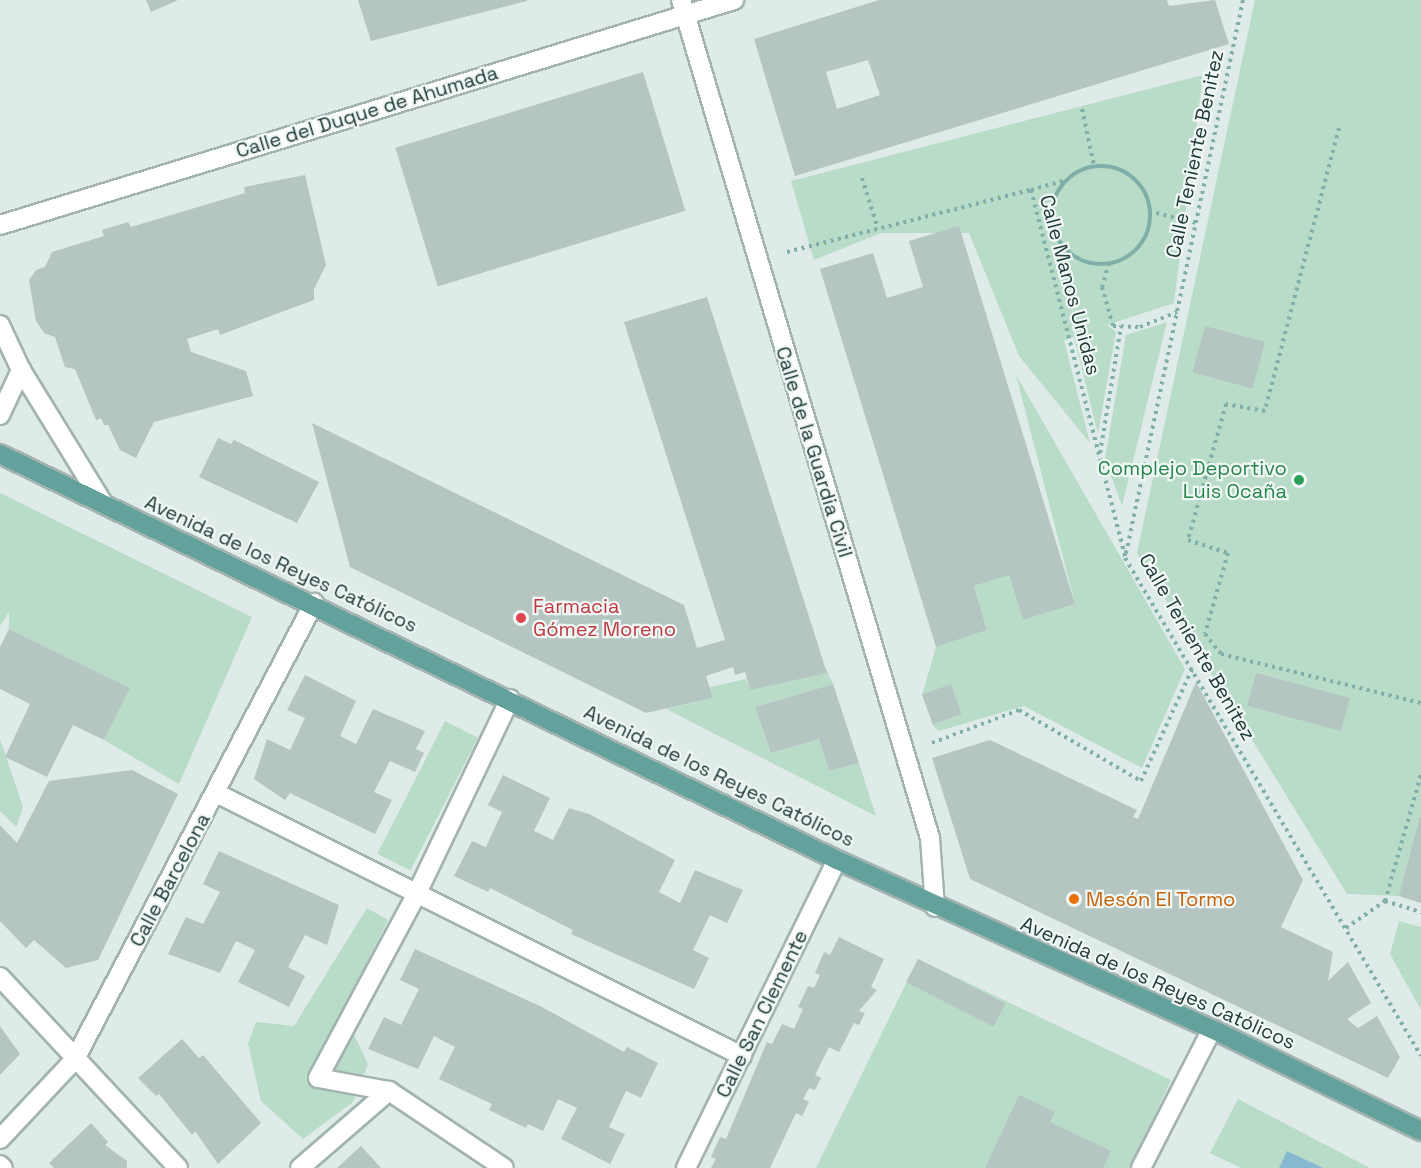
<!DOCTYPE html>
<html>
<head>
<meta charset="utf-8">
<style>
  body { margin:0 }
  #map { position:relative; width:1421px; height:1168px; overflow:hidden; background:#dfebe8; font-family:"Space Grotesk",sans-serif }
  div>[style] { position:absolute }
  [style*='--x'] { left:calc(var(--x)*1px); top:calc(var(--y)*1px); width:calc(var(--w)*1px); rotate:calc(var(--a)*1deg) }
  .green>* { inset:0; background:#b8dcc8; transform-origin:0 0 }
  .water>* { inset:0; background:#86b8d1 }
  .building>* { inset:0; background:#b5c5c1; transform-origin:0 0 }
  .path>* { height:4px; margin-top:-2px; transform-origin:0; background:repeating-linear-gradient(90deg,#7fafa8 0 3px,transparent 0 7.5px) }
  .path>.ring { margin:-2px; padding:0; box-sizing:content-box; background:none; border:4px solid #7fafa8; border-radius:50% }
  .roads { filter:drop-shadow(2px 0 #a2b3b0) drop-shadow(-2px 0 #a2b3b0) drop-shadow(0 2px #a2b3b0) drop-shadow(0 -2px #a2b3b0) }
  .minor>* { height:18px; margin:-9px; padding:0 9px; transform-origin:9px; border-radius:9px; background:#fff }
  .major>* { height:18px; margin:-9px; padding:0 9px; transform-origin:9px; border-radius:9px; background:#63a19c }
  .dots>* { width:16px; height:16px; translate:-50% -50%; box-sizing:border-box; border:3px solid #f0f7f5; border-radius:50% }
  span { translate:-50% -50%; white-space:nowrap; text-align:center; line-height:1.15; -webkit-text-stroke:4.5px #f0f7f5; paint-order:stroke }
  .street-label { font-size:20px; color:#203b39 }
  .leisure-label { font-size:20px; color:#27864d }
  .right { translate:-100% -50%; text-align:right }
  .health-label { font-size:20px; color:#be3a42 }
  .left { translate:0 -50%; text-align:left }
  .food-label { font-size:20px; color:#c56008 }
</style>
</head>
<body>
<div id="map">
  <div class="green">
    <div style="clip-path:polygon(1255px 0,1421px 0,1421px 903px,1399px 896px,1347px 894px,1137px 553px)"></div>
    <div style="clip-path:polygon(1203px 75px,1174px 303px,1107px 325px,1116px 332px,1098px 434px,1074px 337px,1064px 340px,1090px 443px,1019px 356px,969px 233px,881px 233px,814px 260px,791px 181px)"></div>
    <div style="clip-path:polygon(1167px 322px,1122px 506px,1105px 459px,1126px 335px)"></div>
    <div style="clip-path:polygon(1016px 375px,1185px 669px,1142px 768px,1024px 706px,939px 731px,932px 725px,962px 714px,951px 684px,922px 695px,936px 647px,987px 630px,974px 586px,1009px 575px,1023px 620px,1075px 604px)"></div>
    <div style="clip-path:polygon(0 493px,252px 617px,179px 784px,104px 740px,130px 688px,9px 629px,9px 612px,0 626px)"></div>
    <div style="clip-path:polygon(826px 669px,833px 684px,755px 707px,771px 753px,819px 739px,829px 771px,859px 763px,876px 816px,666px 709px,713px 698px,710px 687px,746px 679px,750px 690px)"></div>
    <div style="left:445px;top:721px;width:37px;height:149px;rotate:27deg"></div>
    <div style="clip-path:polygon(0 739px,23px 807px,16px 827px,0 811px)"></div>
    <div style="clip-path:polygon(367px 908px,388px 920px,343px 1012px,368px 1064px,353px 1102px,303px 1139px,261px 1101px,248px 1044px,256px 1022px,294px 1026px)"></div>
    <div style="clip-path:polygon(1399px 921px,1421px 927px,1421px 1010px,1390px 954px)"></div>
    <div style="clip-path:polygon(918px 959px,1171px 1080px,1131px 1168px,816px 1168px)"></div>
    <div style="clip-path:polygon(1238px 1099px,1370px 1168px,1241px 1168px,1210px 1153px)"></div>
  </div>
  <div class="water">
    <div style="clip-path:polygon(1287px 1151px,1323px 1168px,1279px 1168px)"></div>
  </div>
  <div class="building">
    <div style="clip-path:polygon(146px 0,178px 0,151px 12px)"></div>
    <div style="clip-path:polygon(358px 0,527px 0,527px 1px,371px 41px)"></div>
    <div style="clip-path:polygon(evenodd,879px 0,1167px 0,1169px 6px,1215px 0,1229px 44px,795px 176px,754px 39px,879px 0,868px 60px,880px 95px,837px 109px,826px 72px,868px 60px)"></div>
    <div style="left:643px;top:72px;width:145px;height:259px;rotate:73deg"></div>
    <div style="clip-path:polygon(305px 175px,326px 265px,314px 289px,314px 300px,220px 335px,218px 329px,187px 339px,191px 352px,246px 371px,253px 396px,154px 422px,136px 458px,120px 450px,108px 425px,104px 425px,101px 418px,96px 420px,75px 369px,65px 367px,55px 337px,44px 333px,36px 321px,29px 280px,36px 270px,45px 267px,52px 252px,104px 236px,102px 230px,128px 222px,131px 227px,245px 193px,244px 187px)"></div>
    <div style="clip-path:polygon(959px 226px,1075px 604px,1023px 620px,1009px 575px,974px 586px,987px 630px,936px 647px,820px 269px,873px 253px,887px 298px,923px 287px,909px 241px)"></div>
    <div style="clip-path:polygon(707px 297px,827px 673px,750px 690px,745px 672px,735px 675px,733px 667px,706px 676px,713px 698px,646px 713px,350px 567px,312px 423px,684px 605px,697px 648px,725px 640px,624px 322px)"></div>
    <div style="left:1205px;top:326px;width:62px;height:48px;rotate:15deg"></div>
    <div style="clip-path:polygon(218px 438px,231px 444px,234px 440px,319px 482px,297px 523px,199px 477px)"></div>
    <div style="clip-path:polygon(9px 629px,130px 688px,104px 740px,73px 725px,47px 777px,5px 757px,30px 704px,0 689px,0 647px)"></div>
    <div style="left:1256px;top:673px;width:97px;height:34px;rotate:15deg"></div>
    <div style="clip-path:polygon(305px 675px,356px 701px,340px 736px,356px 744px,373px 709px,425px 731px,416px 749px,424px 753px,415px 772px,390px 761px,374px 792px,392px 800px,375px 834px,290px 793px,285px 800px,254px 779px,267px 739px,290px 750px,305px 718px,287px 710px)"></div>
    <div style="clip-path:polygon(1196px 682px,1303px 880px,1281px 927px,1333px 952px,1328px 981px,1348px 962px,1371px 1003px,1347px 1019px,1358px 1028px,1377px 1016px,1400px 1057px,1388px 1078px,970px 879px,932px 758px,990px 740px,1137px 810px,1133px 817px,1138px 819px)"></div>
    <div style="clip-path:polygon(833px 684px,859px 763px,829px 771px,819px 739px,771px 753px,755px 707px)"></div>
    <div style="left:951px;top:684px;width:32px;height:31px;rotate:70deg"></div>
    <div style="clip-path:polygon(132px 770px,178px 794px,98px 960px,66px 968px,34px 940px,26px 948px,0 921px,0 825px,17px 843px,49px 781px)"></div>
    <div style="clip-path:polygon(503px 775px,550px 798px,534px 831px,553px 840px,569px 808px,589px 814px,675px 860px,659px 892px,680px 903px,695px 870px,743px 890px,727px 923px,710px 915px,693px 950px,709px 958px,694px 989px,571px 934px,573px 930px,490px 888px,488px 892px,454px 876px,472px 841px,486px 847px,502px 812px,488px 805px)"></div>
    <div style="clip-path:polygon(1420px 817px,1421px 817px,1421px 903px,1399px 896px)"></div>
    <div style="clip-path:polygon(219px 851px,339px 905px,327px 945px,305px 935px,288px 967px,305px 976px,289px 1007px,238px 982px,255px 950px,236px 941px,220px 973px,168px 954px,186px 917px,203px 924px,220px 892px,203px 884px)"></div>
    <div style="clip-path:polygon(839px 937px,884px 959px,871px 987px,877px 990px,859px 1011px,865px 1013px,859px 1025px,854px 1023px,839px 1052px,829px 1047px,815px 1075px,821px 1078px,815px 1090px,809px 1088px,803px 1099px,809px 1102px,802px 1116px,796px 1113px,770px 1168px,711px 1168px,716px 1159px,711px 1157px,720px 1137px,726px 1139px,767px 1042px,772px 1044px,782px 1024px,794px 1029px,803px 1009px,798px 1007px,808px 986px,814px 988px,820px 975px,815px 973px,824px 952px,830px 955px)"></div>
    <div style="clip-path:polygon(415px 949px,540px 1006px,624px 1052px,627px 1047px,658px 1063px,641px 1098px,626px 1091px,609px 1127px,625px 1134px,610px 1164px,561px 1139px,577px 1108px,558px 1099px,543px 1131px,528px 1124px,526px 1128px,489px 1110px,492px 1104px,439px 1079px,455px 1047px,434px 1036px,418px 1069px,368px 1049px,384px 1017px,401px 1025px,419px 989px,400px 980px)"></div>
    <div style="left:918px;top:959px;width:98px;height:26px;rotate:27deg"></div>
    <div style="clip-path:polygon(0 1026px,20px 1054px,0 1075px)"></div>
    <div style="clip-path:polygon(182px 1039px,199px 1058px,203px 1055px,261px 1123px,218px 1164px,195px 1131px,192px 1135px,159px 1094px,156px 1096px,138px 1078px)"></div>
    <div style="clip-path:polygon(1019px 1095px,1055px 1112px,1050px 1122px,1111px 1151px,1103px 1168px,985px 1168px)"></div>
    <div style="clip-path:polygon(91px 1123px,108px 1142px,105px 1145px,127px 1161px,127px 1168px,54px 1168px,49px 1163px)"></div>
    <div style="clip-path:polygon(361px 1146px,381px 1168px,337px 1168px)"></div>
  </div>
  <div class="path">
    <div style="--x:1243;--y:0;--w:570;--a:101.94"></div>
    <div style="--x:1125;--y:558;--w:579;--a:59.27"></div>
    <div style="--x:1082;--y:109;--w:58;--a:78.1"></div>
    <div style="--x:1339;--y:128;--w:293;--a:104.7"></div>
    <div style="--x:1265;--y:411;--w:40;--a:-170"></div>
    <div style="--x:1226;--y:404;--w:141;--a:105.6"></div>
    <div style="--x:1188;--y:540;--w:42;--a:18"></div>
    <div style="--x:1228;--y:553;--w:84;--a:105.9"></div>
    <div style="--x:1205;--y:634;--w:26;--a:51"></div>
    <div style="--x:1221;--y:654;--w:206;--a:13.8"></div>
    <div class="ring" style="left:1052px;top:166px;width:94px;height:94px"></div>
    <div style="--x:862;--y:178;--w:53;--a:72.6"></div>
    <div style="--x:1031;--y:190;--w:35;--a:-16"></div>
    <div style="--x:1149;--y:211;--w:49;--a:14.3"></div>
    <div style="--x:787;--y:252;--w:252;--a:-14.3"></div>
    <div style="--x:1031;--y:190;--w:379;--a:75.6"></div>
    <div style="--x:1109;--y:263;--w:25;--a:106"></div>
    <div style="--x:1102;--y:287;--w:41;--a:74.2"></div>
    <div style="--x:1113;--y:326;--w:27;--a:2"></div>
    <div style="--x:1140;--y:327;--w:40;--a:-22"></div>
    <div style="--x:1100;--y:453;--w:129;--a:-80.6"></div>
    <div style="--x:932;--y:743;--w:93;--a:-20.8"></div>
    <div style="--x:1019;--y:710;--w:141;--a:30.2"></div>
    <div style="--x:1141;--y:781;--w:123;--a:-65.5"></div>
    <div style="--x:1385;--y:901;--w:38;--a:17"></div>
    <div style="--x:1346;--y:928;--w:47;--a:-34.7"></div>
    <div style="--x:1385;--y:901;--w:131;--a:-74.1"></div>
  </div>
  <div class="roads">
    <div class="minor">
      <div style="--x:681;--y:0;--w:874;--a:73.45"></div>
      <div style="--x:930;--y:838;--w:69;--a:85.9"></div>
      <div style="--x:0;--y:225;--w:768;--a:-17.04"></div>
      <div style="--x:0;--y:325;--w:50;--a:65"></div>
      <div style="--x:21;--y:370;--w:158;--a:58.4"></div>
      <div style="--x:0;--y:415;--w:50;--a:-65"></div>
      <div style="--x:216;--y:793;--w:588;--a:26.57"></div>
      <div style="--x:0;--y:977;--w:261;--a:47"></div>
      <div style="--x:389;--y:1091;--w:138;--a:33.8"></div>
      <div style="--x:0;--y:1139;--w:110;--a:-46.8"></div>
      <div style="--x:75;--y:1059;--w:515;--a:-62.34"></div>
      <div style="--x:0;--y:1165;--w:4;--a:45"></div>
      <div style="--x:300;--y:1168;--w:118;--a:-40.9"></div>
      <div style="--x:389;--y:1091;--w:72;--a:-169.6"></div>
      <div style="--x:318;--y:1078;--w:210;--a:-61.8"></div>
      <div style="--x:417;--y:893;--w:215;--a:-64.4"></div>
      <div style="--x:686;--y:1168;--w:343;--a:-63.9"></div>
      <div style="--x:1141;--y:1168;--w:156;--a:-62.9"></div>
    </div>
    <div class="major">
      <div style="--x:0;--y:454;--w:930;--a:25.88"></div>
      <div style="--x:837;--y:860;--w:411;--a:24.3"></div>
      <div style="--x:1212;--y:1029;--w:233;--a:26"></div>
    </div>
  </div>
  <div class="dots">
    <div style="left:1299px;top:480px;background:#2e9e5b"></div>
    <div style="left:521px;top:618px;background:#e0444e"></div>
    <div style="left:1074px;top:899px;background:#e8710a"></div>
  </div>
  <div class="street-label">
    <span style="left:367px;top:112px;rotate:-17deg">Calle del Duque de Ahumada</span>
    <span style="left:1195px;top:154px;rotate:-78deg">Calle Teniente Benitez</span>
    <span style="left:1070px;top:285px;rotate:75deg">Calle Manos Unidas</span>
    <span style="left:814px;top:452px;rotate:73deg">Calle de la Guardia Civil</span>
    <span style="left:281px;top:564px;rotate:25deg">Avenida de los Reyes Católicos</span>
    <span style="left:1197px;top:647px;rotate:60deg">Calle Teniente Benitez</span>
    <span style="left:719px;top:776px;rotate:26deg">Avenida de los Reyes Católicos</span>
    <span style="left:170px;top:880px;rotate:-62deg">Calle Barcelona</span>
    <span style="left:1158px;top:983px;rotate:24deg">Avenida de los Reyes Católicos</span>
    <span style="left:762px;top:1014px;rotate:-64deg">Calle San Clemente</span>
  </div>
  <div class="leisure-label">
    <span class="right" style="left:1287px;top:480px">Complejo Deportivo<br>Luis Ocaña</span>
  </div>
  <div class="health-label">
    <span class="left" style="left:533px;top:618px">Farmacia<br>Gómez Moreno</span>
  </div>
  <div class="food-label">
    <span class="left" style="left:1086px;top:899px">Mesón El Tormo</span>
  </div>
</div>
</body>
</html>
